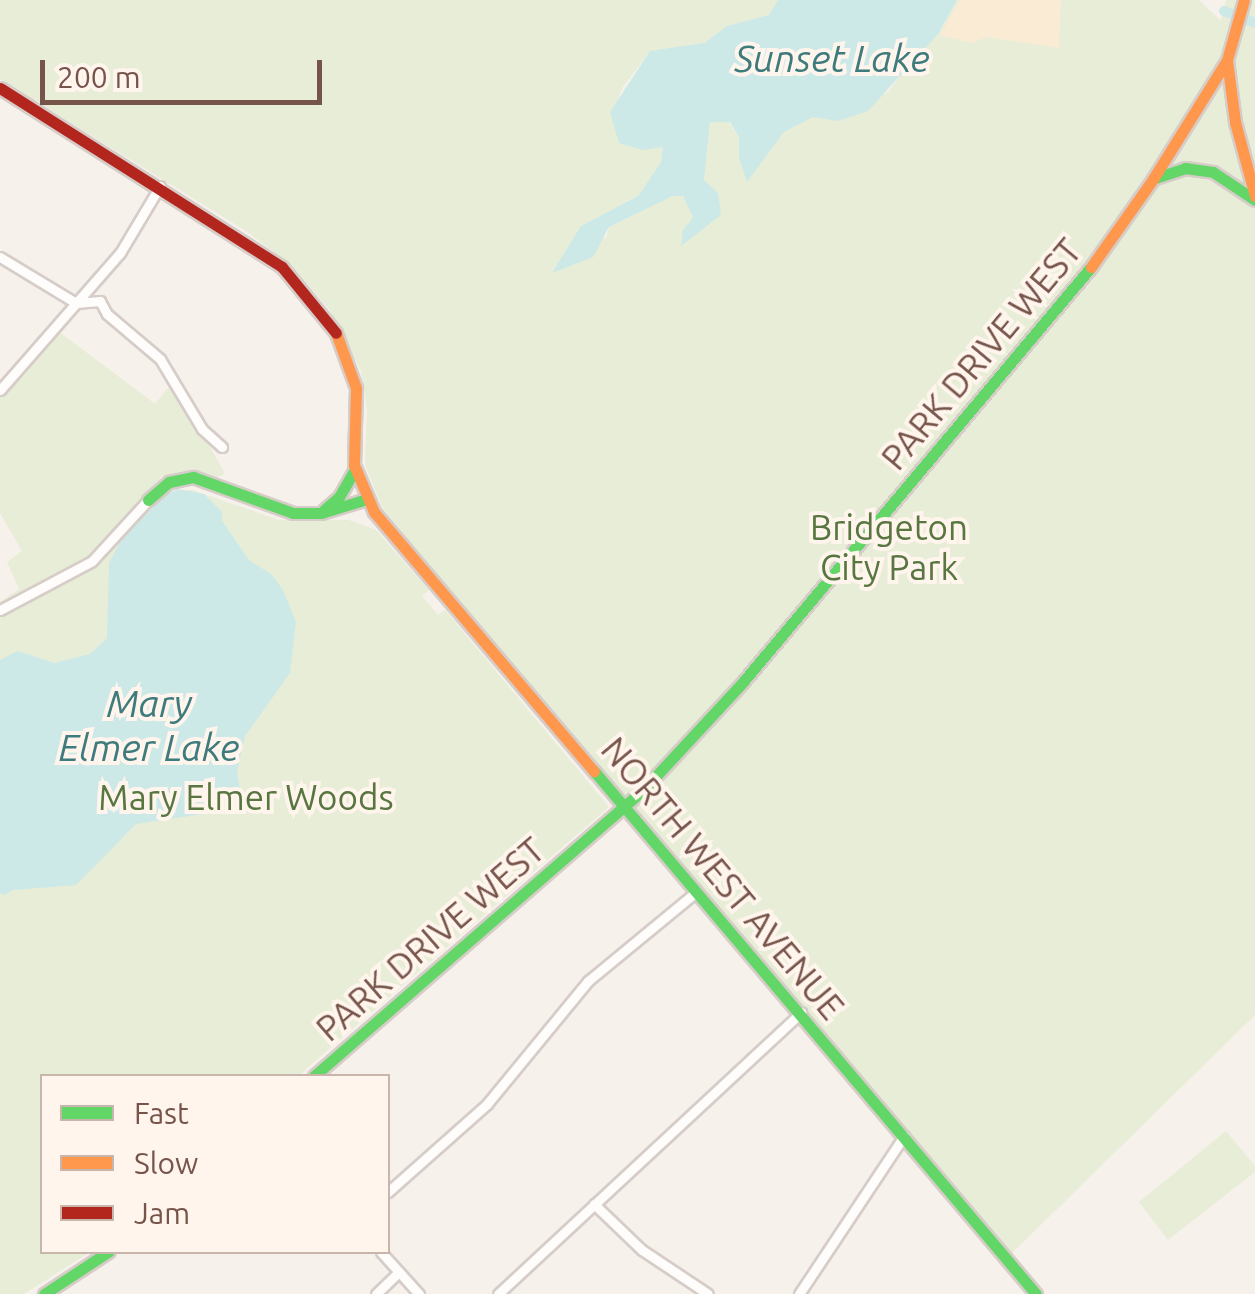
<!DOCTYPE html>
<html>
<head>
<meta charset="utf-8">
<style>
  body { margin:0 }
  #map { position:relative; width:1255px; height:1294px; overflow:hidden; background:#f7f1eb; font-family:Ubuntu,sans-serif }
  div>[style] { position:absolute }
  [style*='--x'] { left:calc(var(--x)*1px); top:calc(var(--y)*1px); width:calc(var(--w)*1px); rotate:calc(var(--a)*1deg) }
  .green>* { inset:0; background:#e7edd6 }
  .sand>* { inset:0; background:#faebd4 }
  .water>* { inset:0; background:#cce9e8 }
  .canal>* { height:10px; margin:-5px; padding:0 5px; transform-origin:5px; border-radius:5px; background:#cce9e8 }
  .roads { filter:drop-shadow(2px 0 #d6ccc8) drop-shadow(-2px 0 #d6ccc8) drop-shadow(0 2px #d6ccc8) drop-shadow(0 -2px #d6ccc8) }
  .street>* { height:9px; margin:-4.5px; padding:0 4.5px; transform-origin:4.5px; border-radius:4.5px; background:#fefdfc }
  .fast>* { height:11px; margin:-5.5px; padding:0 5.5px; transform-origin:5.5px; border-radius:5.5px; background:#63d668 }
  .slow>* { height:11px; margin:-5.5px; padding:0 5.5px; transform-origin:5.5px; border-radius:5.5px; background:#ff974d }
  .jam>* { height:11px; margin:-5.5px; padding:0 5.5px; transform-origin:5.5px; border-radius:5.5px; background:#b3261e }
  span { translate:-50% -50%; white-space:nowrap; text-align:center; line-height:1.15; -webkit-text-stroke:8px #fff5ed; paint-order:stroke }
  .street-label { font-size:35px; color:#76544a }
  .park-label { font-size:35px; color:#587640 }
  .water-label { font-size:38px; color:#3e7b7c; font-style:italic }
  .legend { position:absolute; left:40px; top:1074px; width:350px; height:180px; box-sizing:border-box; background:#fff5ed; border:2px solid #c8b5ac; margin:0; padding:12px 18px; list-style:none; font-size:30px; color:#76544a }
  .legend li { display:flex; align-items:center; gap:20px; height:50px }
  .legend b { width:50px; border:2px solid #c8b5ac }
  .scale { position:absolute; left:40px; top:60px; width:282px; height:45px; box-sizing:border-box; border:5px solid #76544a; border-top:0; padding-left:12px; font-size:30px; line-height:35px; white-space:nowrap; color:#76544a; -webkit-text-stroke:8px #fff5ed; paint-order:stroke }
</style>
</head>
<body>
<div id="map">
  <div class="green">
    <div style="clip-path:polygon(0 0,778px 0,770px 15px,727px 26px,704px 43px,650px 52px,622px 88px,618px 100px,663px 146px,661px 162px,638px 196px,581px 226px,606px 239px,609px 227px,673px 196px,683px 196px,693px 218px,712px 223px,704px 180px,710px 122px,729px 122px,739px 137px,739px 158px,747px 181px,784px 132px,813px 116px,838px 121px,889px 91px,914px 57px,938px 34px,957px 0,1199px 0,1221px 21px,1226px 0,1255px 0,1255px 1015px,1007px 1258px,527px 688px,382px 507px,365px 465px,367px 409px,361px 371px,329px 309px,288px 262px,246px 231px,0 79px)"></div>
    <div style="clip-path:polygon(54px 328px,155px 404px,174px 381px,225px 474px,214px 478px,190px 471px,162px 476px,152px 487px,146px 518px,179px 491px,192px 490px,279px 520px,349px 520px,376px 530px,429px 590px,422px 596px,438px 615px,445px 610px,609px 807px,298px 1076px,42px 1076px,42px 1252px,90px 1252px,24px 1294px,0 1294px,0 602px,19px 589px,7px 562px,22px 551px,0 513px,0 389px)"></div>
    <div style="clip-path:polygon(1226px 1131px,1255px 1166px,1255px 1172px,1168px 1240px,1139px 1202px)"></div>
  </div>
  <div class="sand">
    <div style="clip-path:polygon(960px 0,1061px 0,1059px 48px,987px 37px,972px 43px,940px 35px)"></div>
  </div>
  <div class="water">
    <div style="clip-path:polygon(778px 0,957px 0,938px 34px,868px 111px,838px 121px,813px 117px,784px 132px,747px 182px,739px 158px,739px 137px,730px 122px,710px 122px,704px 180px,718px 193px,721px 215px,681px 246px,683px 230px,693px 218px,683px 196px,673px 196px,609px 227px,593px 257px,552px 273px,581px 226px,638px 196px,661px 162px,663px 147px,643px 150px,619px 143px,610px 112px,650px 51px,704px 43px,727px 26px,769px 15px)"></div>
    <div style="clip-path:polygon(178px 489px,204px 494px,222px 512px,222px 521px,249px 560px,271px 574px,283px 590px,296px 622px,290px 673px,245px 736px,237px 772px,241px 795px,223px 811px,136px 824px,76px 885px,13px 890px,4px 895px,0 893px,0 660px,18px 651px,54px 663px,90px 654px,107px 638px,109px 563px,120px 542px,163px 496px)"></div>
  </div>
  <div class="canal">
    <div style="--x:1224;--y:11;--w:33;--a:21"></div>
  </div>
  <div class="roads">
    <div class="street">
      <div style="--x:0;--y:257;--w:89;--a:31.2"></div>
      <div style="--x:76;--y:303;--w:24;--a:-5"></div>
      <div style="--x:100;--y:301;--w:15;--a:62"></div>
      <div style="--x:107;--y:314;--w:70;--a:40.3"></div>
      <div style="--x:160;--y:359;--w:82;--a:59"></div>
      <div style="--x:202;--y:429;--w:27;--a:42"></div>
      <div style="--x:0;--y:390;--w:182;--a:-48.8"></div>
      <div style="--x:120;--y:253;--w:78;--a:-59.2"></div>
      <div style="--x:0;--y:610;--w:104;--a:-28"></div>
      <div style="--x:92;--y:561;--w:83;--a:-47.4"></div>
      <div style="--x:388;--y:1192;--w:132;--a:-41.6"></div>
      <div style="--x:487;--y:1104;--w:159;--a:-50.6"></div>
      <div style="--x:588;--y:981;--w:141;--a:-39.5"></div>
      <div style="--x:594;--y:1204;--w:66;--a:43.8"></div>
      <div style="--x:642;--y:1250;--w:79;--a:33.7"></div>
      <div style="--x:381;--y:1252;--w:57;--a:47.9"></div>
      <div style="--x:376;--y:1294;--w:32;--a:-44"></div>
      <div style="--x:498;--y:1294;--w:414;--a:-42.9"></div>
      <div style="--x:799;--y:1294;--w:190;--a:-56.4"></div>
    </div>
    <div class="fast">
      <div style="--x:1155;--y:178;--w:32;--a:-18"></div>
      <div style="--x:1185;--y:168;--w:28;--a:8"></div>
      <div style="--x:1213;--y:172;--w:50;--a:33.7"></div>
      <div style="--x:148;--y:500;--w:28;--a:-41"></div>
      <div style="--x:169;--y:482;--w:25;--a:-12"></div>
      <div style="--x:193;--y:477;--w:106;--a:19.8"></div>
      <div style="--x:293;--y:513;--w:28;--a:0"></div>
      <div style="--x:321;--y:513;--w:48;--a:-16.9"></div>
      <div style="--x:324;--y:510;--w:20;--a:-41"></div>
      <div style="--x:339;--y:497;--w:32;--a:-60"></div>
      <div style="--x:594;--y:771;--w:685;--a:49.8"></div>
      <div style="--x:314;--y:1076;--w:437;--a:-41"></div>
      <div style="--x:644;--y:789;--w:144;--a:-47.2"></div>
      <div style="--x:742;--y:683;--w:543;--a:-50.01"></div>
      <div style="--x:44;--y:1294;--w:77;--a:-33.3"></div>
    </div>
    <div class="slow">
      <div style="--x:1227;--y:60;--w:63;--a:82.6"></div>
      <div style="--x:1235;--y:122;--w:77;--a:74.9"></div>
      <div style="--x:1091;--y:267;--w:108;--a:-54.8"></div>
      <div style="--x:1153;--y:179;--w:140;--a:-58.1"></div>
      <div style="--x:1227;--y:60;--w:62;--a:-74.2"></div>
      <div style="--x:336;--y:333;--w:59;--a:70"></div>
      <div style="--x:356;--y:388;--w:77;--a:91.5"></div>
      <div style="--x:354;--y:465;--w:51;--a:66.9"></div>
      <div style="--x:374;--y:512;--w:340;--a:49.7"></div>
    </div>
    <div class="jam">
      <div style="--x:0;--y:88;--w:334;--a:32.4"></div>
      <div style="--x:282;--y:267;--w:85;--a:50.7"></div>
    </div>
  </div>
  <div class="street-label">
    <span style="left:981px;top:354px;rotate:-50deg">PARK DRIVE WEST</span>
    <span style="left:723px;top:878px;rotate:50deg">NORTH WEST AVENUE</span>
    <span style="left:430px;top:939px;rotate:-41deg">PARK DRIVE WEST</span>
  </div>
  <div class="park-label">
    <span style="left:889px;top:547px">Bridgeton<br>City Park</span>
    <span style="left:246px;top:797px">Mary Elmer Woods</span>
  </div>
  <div class="water-label">
    <span style="left:832px;top:59px">Sunset Lake</span>
    <span style="left:149px;top:726px">Mary<br>Elmer Lake</span>
  </div>
  <ul class="legend">
  <li><b style="height:12px;background:#63d668"></b>Fast</li>
  <li><b style="height:12px;background:#ff974d"></b>Slow</li>
  <li><b style="height:12px;background:#b3261e"></b>Jam</li>
  </ul>
  <div class="scale">200 m</div>
</div>
</body>
</html>
